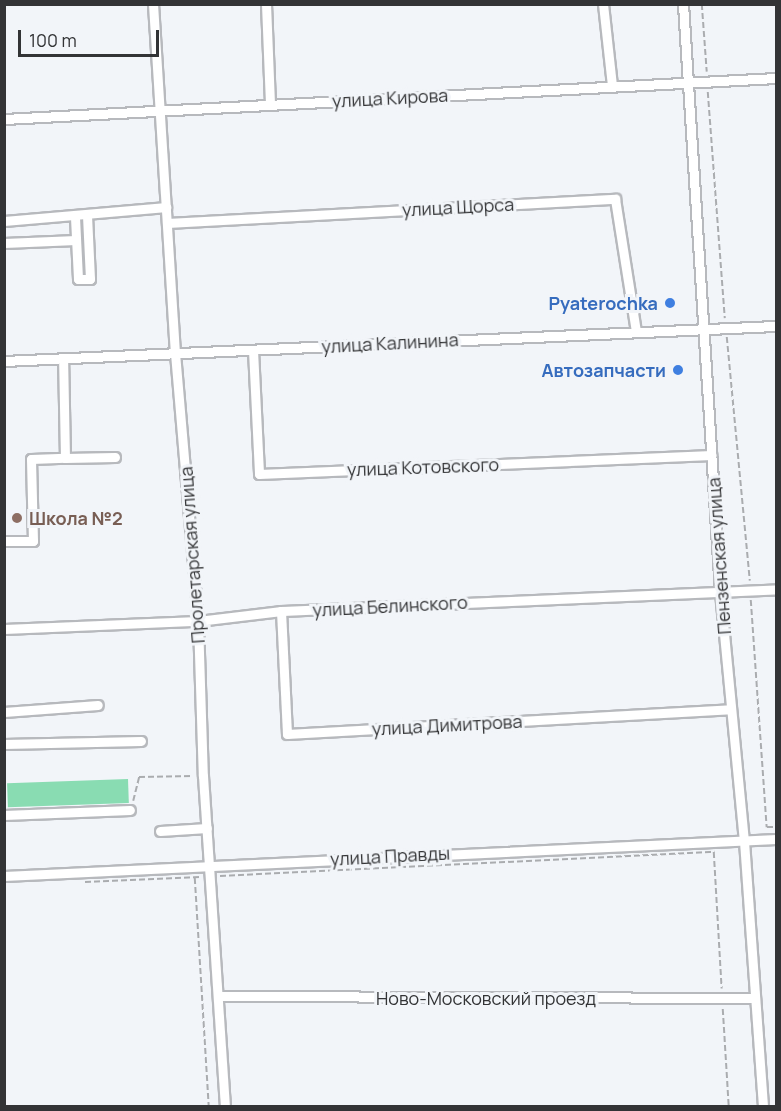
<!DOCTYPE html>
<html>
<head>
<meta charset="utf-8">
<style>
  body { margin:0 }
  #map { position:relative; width:781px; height:1111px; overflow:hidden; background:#f2f5f9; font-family:Manrope,sans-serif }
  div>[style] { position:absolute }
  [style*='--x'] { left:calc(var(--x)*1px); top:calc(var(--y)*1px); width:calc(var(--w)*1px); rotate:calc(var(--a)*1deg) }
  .green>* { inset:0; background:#89dcb2; transform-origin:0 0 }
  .path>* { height:1.5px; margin-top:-0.75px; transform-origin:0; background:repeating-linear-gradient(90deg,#aaacaf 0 6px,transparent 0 9px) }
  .roads { filter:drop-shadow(2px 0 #b7b9bd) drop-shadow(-2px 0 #b7b9bd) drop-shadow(0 2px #b7b9bd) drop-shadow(0 -2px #b7b9bd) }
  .minor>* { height:9px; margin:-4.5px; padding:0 4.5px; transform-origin:4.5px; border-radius:4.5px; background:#fff }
  .dots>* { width:16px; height:16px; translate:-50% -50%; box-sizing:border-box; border:3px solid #f2f5f9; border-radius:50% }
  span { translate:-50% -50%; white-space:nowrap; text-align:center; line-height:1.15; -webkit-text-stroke:6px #f2f5f9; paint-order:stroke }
  .street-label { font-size:18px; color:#333436 }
  .shop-label { font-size:18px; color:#366cbe; font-weight:700 }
  .right { translate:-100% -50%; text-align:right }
  .education-label { font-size:18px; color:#785e54; font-weight:700 }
  .left { translate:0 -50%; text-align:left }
  .frame { position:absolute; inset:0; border:6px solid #333436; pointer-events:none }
  .scale { position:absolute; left:18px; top:30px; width:141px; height:27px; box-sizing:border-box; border:3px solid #333436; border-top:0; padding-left:8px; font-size:18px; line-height:21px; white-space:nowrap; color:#333436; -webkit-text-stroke:4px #f2f5f9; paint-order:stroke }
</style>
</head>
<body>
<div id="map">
  <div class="green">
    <div style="left:128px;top:779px;width:24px;height:121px;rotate:88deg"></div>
  </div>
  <div class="path">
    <div style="--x:702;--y:4;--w:68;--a:85.8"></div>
    <div style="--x:708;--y:92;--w:227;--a:85.7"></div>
    <div style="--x:727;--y:337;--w:245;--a:84.6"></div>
    <div style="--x:751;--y:600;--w:228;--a:86"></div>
    <div style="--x:767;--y:827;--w:9;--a:0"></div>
    <div style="--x:133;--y:801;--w:25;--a:-76"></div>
    <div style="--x:139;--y:777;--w:54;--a:-1.1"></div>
    <div style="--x:220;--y:876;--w:495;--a:-2.8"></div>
    <div style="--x:714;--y:852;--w:137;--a:86.7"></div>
    <div style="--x:195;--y:878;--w:228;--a:86.5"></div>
    <div style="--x:85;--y:882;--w:115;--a:-2.5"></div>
    <div style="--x:723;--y:1009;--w:97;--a:86.5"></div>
  </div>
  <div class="roads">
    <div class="minor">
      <div style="--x:153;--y:4;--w:350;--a:86.4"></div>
      <div style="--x:175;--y:353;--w:269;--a:85.1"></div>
      <div style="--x:198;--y:621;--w:155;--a:88.2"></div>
      <div style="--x:203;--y:776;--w:331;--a:86.2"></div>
      <div style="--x:266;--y:4;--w:100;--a:87.7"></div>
      <div style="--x:603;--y:4;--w:82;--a:83.7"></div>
      <div style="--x:683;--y:4;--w:589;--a:86.4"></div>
      <div style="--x:720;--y:592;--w:250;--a:84.5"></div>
      <div style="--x:744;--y:841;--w:266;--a:85.9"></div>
      <div style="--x:4;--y:119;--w:773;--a:-3.04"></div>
      <div style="--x:75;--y:217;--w:62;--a:87.2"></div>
      <div style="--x:78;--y:279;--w:12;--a:0"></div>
      <div style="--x:90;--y:279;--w:64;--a:-92.7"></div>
      <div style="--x:4;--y:221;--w:163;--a:-4.9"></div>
      <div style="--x:167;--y:223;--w:449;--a:-3.1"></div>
      <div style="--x:615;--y:199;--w:134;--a:81"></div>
      <div style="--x:4;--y:243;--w:72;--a:-2.4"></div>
      <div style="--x:253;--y:350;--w:124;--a:87.2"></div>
      <div style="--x:259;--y:474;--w:453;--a:-2.4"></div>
      <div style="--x:4;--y:361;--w:773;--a:-2.6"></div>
      <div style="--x:65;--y:458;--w:50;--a:-1.1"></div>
      <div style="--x:4;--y:541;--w:29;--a:0"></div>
      <div style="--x:33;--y:541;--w:82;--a:-91.4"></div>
      <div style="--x:31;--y:459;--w:34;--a:-2"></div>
      <div style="--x:65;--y:458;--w:100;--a:-91.1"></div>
      <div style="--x:281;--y:611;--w:123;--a:87.2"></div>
      <div style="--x:287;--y:734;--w:444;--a:-3.2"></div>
      <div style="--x:4;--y:629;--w:194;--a:-2.4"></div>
      <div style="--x:198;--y:621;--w:84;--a:-6.9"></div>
      <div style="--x:281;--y:611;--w:495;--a:-2.5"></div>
      <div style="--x:4;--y:712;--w:94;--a:-4.3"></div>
      <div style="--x:4;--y:744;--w:137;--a:-1.3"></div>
      <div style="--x:4;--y:815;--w:126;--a:-2.3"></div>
      <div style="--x:160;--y:831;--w:47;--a:-3.7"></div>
      <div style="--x:4;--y:876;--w:773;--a:-2.74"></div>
      <div style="--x:218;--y:996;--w:535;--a:0.21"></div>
    </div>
  </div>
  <div class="dots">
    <div style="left:670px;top:303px;background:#3f7fe0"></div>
    <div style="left:678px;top:370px;background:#3f7fe0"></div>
    <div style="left:17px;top:518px;background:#8d6e63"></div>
  </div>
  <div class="street-label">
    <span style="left:390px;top:98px;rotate:-3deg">улица Кирова</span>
    <span style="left:458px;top:207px;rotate:-3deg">улица Щорса</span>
    <span style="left:390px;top:343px;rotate:-3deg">улица Калинина</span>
    <span style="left:423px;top:467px;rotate:-2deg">улица Котовского</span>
    <span style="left:192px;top:555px;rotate:-94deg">Пролетарская улица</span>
    <span style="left:719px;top:556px;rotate:-94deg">Пензенская улица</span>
    <span style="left:390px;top:606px;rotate:-3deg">улица Белинского</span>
    <span style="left:447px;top:725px;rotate:-3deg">улица Димитрова</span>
    <span style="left:390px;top:856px;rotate:-3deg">улица Правды</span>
    <span style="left:486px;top:998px">Ново-Московский проезд</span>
  </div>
  <div class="shop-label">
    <span class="right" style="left:658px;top:303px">Pyaterochka</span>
    <span class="right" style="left:666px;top:370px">Автозапчасти</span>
  </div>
  <div class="education-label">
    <span class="left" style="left:29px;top:518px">Школа №2</span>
  </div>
  <div class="frame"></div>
  <div class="scale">100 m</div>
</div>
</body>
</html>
